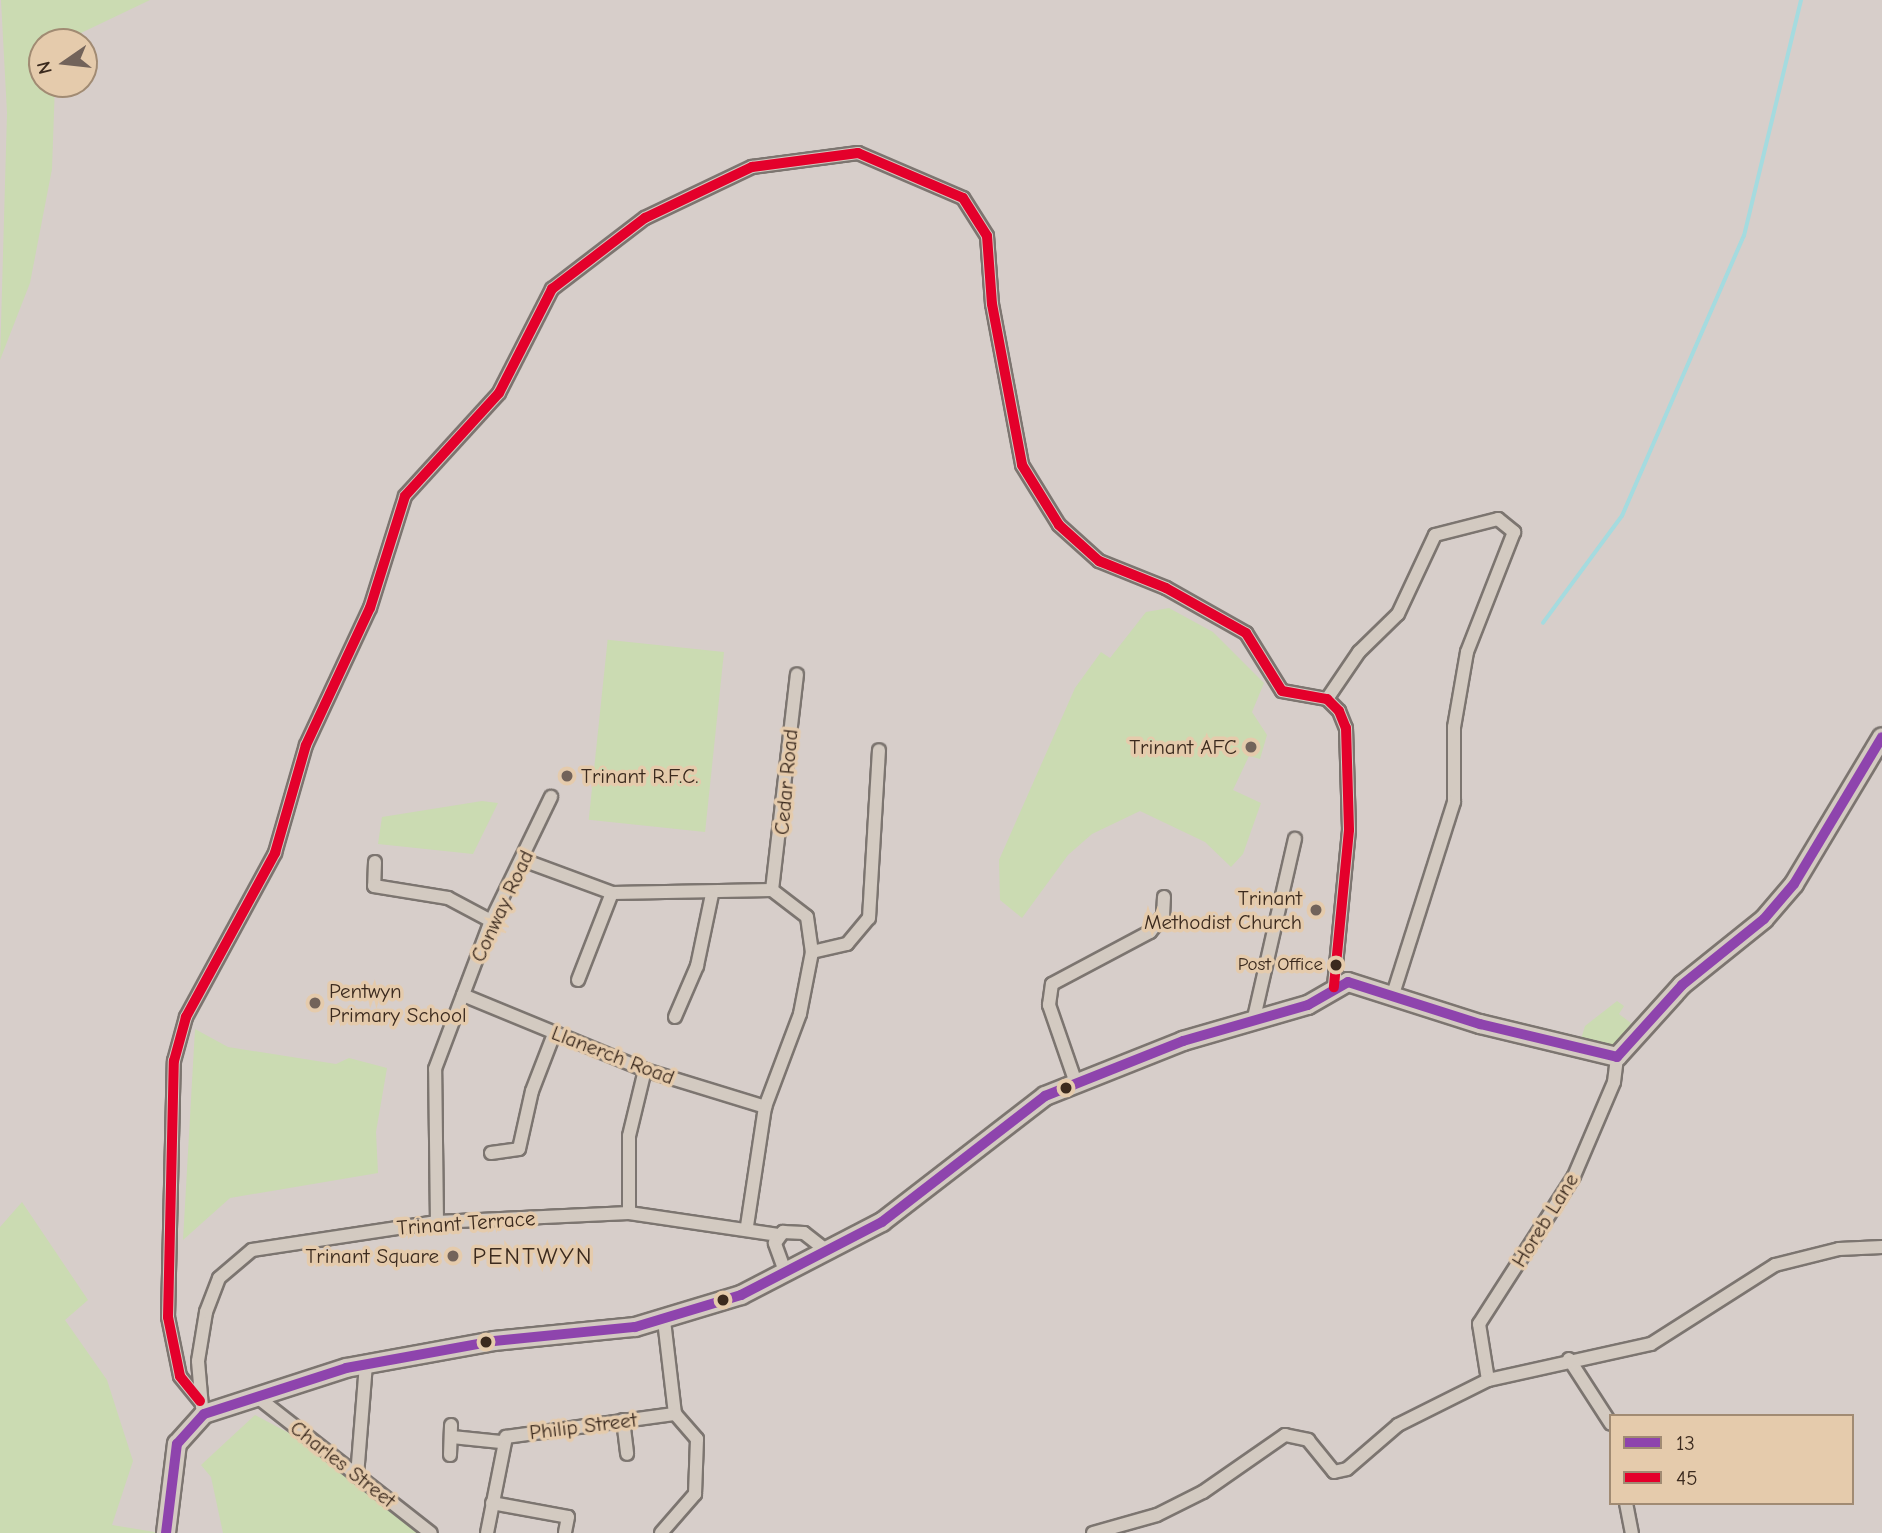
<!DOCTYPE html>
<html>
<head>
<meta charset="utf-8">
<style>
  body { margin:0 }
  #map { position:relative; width:1882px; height:1533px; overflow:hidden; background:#d7ceca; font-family:"Comic Neue",sans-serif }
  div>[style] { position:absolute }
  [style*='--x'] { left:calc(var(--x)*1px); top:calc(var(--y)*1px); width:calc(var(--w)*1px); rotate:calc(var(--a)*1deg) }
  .green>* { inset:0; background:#cbdbb2; transform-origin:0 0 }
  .stream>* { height:3.5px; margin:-1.75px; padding:0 1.75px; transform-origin:1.75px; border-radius:1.75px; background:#a5dbdf }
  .roads { filter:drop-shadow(2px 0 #7c7570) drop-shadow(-2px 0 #7c7570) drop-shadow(0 2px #7c7570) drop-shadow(0 -2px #7c7570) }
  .street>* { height:12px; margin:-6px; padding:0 6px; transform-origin:6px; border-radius:6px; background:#d3cac1 }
  .secondary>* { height:18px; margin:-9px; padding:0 9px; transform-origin:9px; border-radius:9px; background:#d3cac1 }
  .bus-1>* { height:10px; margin:-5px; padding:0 5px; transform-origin:5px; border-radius:5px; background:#8e44ad }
  .bus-2>* { height:10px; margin:-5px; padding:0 5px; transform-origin:5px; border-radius:5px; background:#e4002b }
  .dots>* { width:19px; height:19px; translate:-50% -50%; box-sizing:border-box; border:4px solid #e5cbac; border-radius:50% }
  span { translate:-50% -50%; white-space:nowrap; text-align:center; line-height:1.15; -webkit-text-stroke:7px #e5cbac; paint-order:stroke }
  .bus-label { font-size:19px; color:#3b2a1e }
  .right { translate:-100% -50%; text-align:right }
  .poi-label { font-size:21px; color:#3b2a1e }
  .left { translate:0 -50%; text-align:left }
  .street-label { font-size:21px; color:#3b2a1e }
  .quarter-label { font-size:24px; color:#3b2a1e; letter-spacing:2px }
  .legend { position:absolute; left:1609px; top:1414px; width:245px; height:91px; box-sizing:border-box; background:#e5cbac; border:2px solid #a18b73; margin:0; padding:9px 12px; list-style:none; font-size:21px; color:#3b2a1e }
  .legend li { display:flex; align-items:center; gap:14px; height:35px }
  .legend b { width:35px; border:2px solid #a18b73 }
  .north { position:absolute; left:28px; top:28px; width:70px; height:70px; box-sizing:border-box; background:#e5cbac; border:2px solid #a18b73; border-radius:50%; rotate:256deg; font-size:19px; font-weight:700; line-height:28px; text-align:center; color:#3b2a1e }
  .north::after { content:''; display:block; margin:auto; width:24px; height:32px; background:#72635a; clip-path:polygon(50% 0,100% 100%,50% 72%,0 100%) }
</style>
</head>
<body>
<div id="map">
  <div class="green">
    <div style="clip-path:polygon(1px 0,150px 0,81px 33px,42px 42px,42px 84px,55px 84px,52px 169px,30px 283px,0 360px,7px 113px)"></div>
    <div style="clip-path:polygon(1169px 608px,1213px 632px,1264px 683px,1252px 712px,1267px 735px,1260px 759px,1249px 756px,1233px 790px,1261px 803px,1243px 854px,1231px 867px,1205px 842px,1140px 811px,1092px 834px,1068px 855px,1022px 918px,1000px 900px,999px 860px,1075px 688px,1101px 652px,1110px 658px,1146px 612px)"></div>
    <div style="left:724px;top:652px;width:181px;height:117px;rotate:96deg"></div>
    <div style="clip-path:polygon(482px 801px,498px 803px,473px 854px,378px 844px,382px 817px)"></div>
    <div style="clip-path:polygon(1617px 1001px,1624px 1006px,1619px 1014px,1631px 1023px,1616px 1047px,1581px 1039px,1585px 1026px)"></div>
    <div style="clip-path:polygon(195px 1029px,228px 1047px,336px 1064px,349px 1058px,387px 1068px,376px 1132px,378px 1173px,230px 1198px,183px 1240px)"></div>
    <div style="clip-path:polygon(22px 1202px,88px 1300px,65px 1320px,107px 1380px,133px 1461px,112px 1525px,161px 1533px,0 1533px,0 1227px)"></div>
    <div style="clip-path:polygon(255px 1415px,289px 1433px,419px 1533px,223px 1533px,211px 1477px,201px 1465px)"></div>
  </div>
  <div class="stream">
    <div style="--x:1543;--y:623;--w:133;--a:-53.6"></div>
    <div style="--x:1622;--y:516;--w:305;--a:-66.5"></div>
    <div style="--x:1744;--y:236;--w:243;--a:-76.4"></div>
  </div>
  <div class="roads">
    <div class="street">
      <div style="--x:1327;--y:699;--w:57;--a:-55.8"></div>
      <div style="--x:1359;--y:652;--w:54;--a:-44.3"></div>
      <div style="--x:1398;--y:614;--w:87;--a:-64.9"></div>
      <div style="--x:1435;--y:535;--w:65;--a:-14.3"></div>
      <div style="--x:1498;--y:519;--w:21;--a:39"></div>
      <div style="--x:1514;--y:532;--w:129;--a:111.4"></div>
      <div style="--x:1467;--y:652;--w:76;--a:99.8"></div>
      <div style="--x:1454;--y:727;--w:75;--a:90"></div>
      <div style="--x:1454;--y:802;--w:201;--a:107.6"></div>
      <div style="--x:523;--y:860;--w:95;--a:20.3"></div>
      <div style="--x:612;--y:893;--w:160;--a:-1.1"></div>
      <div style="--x:772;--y:890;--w:44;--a:37.6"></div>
      <div style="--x:807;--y:917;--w:35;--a:82"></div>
      <div style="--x:812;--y:952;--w:63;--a:101"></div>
      <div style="--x:800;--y:1014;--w:99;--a:110.6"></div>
      <div style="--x:765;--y:1107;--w:120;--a:98.6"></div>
      <div style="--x:375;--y:862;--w:24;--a:92"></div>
      <div style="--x:374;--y:886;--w:75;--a:9.2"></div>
      <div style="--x:448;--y:898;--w:49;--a:28.1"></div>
      <div style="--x:772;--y:890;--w:217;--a:-83.4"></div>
      <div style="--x:812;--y:952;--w:36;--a:-13"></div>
      <div style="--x:847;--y:944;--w:34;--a:-50"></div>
      <div style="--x:869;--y:918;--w:168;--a:-86.6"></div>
      <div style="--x:578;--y:980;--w:93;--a:-68.7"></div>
      <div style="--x:463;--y:995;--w:197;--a:22.4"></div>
      <div style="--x:645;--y:1070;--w:126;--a:17.1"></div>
      <div style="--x:675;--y:1017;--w:56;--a:-66.7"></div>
      <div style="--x:697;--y:966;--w:74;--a:-78.2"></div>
      <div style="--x:1253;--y:1022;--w:188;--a:-77.1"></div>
      <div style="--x:1076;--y:1083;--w:83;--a:-109.1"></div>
      <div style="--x:1049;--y:1005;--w:21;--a:-82"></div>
      <div style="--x:1052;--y:984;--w:111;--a:-28"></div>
      <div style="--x:1150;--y:932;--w:21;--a:-51"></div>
      <div style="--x:1163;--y:916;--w:19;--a:-87"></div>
      <div style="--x:491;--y:1153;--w:28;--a:-8"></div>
      <div style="--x:519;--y:1149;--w:59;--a:-77.4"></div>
      <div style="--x:532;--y:1091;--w:61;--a:-68.9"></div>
      <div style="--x:629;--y:1213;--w:77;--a:-90"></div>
      <div style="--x:629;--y:1136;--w:68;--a:-76.4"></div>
      <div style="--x:437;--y:1222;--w:153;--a:-90.7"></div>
      <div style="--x:435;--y:1069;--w:158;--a:-69.3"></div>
      <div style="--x:491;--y:921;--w:138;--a:-64.2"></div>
      <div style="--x:786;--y:1274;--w:33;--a:-110"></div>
      <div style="--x:775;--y:1243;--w:14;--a:-54"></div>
      <div style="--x:783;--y:1232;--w:21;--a:3"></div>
      <div style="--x:804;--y:1233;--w:28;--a:38"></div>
      <div style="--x:1569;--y:1359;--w:77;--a:57.1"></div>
      <div style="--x:1488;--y:1380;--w:57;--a:-99.1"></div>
      <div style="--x:1479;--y:1324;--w:176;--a:-57.3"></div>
      <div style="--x:1574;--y:1176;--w:102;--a:-66.9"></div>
      <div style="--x:1614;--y:1082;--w:25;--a:-83"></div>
      <div style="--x:256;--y:1396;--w:222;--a:38.1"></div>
      <div style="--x:200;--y:1401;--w:32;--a:-129"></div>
      <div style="--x:180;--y:1376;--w:60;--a:-101.5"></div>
      <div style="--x:168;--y:1317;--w:256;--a:-88.7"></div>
      <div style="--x:174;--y:1061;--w:46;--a:-74.7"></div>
      <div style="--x:186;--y:1017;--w:187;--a:-61.5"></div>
      <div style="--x:275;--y:853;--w:112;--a:-74"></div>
      <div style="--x:306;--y:745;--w:151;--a:-65"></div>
      <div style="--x:370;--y:608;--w:117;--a:-72.6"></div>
      <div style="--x:405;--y:496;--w:139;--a:-47.6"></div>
      <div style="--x:499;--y:393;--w:117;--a:-63"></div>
      <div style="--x:552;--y:289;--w:117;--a:-37.4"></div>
      <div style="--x:645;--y:218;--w:119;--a:-25.5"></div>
      <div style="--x:752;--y:167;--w:107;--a:-7.5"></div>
      <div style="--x:858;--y:153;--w:114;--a:23.2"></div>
      <div style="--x:963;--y:198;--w:45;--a:57.7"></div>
      <div style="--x:987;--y:236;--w:68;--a:85.8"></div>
      <div style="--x:992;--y:304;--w:164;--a:79.4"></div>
      <div style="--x:1022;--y:465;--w:70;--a:58.3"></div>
      <div style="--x:1059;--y:525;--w:54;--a:42"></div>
      <div style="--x:1099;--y:561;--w:72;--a:21.9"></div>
      <div style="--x:1166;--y:588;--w:92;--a:29.4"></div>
      <div style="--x:1246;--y:633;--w:68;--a:58.2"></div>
      <div style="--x:1282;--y:691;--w:46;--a:10.1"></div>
      <div style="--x:1327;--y:699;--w:17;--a:45"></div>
      <div style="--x:1339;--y:711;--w:18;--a:68"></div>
      <div style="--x:1346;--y:728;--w:102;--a:88.3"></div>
      <div style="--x:1349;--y:830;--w:158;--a:95.5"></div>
      <div style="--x:202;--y:1407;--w:46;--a:-95"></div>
      <div style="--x:198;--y:1361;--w:50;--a:-80.7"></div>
      <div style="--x:206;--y:1312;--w:36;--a:-69"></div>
      <div style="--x:219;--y:1278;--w:43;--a:-40.3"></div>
      <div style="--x:252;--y:1250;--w:187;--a:-8.6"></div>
      <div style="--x:437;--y:1222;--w:192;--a:-2.7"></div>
      <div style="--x:629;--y:1213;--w:151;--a:8.4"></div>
      <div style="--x:623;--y:1420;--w:34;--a:83"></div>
      <div style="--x:452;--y:1437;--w:49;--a:5.8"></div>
      <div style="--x:450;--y:1455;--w:30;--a:-88"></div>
      <div style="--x:357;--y:1476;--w:111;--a:-85.4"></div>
      <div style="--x:492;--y:1503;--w:77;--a:10.4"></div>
      <div style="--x:568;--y:1517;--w:16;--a:101"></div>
      <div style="--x:1626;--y:1503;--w:31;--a:79"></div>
      <div style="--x:487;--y:1533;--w:98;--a:-78.8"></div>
      <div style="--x:506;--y:1437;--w:171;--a:-7.8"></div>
      <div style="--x:675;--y:1414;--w:95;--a:-96.7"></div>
      <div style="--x:661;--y:1533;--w:52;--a:-48.9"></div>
      <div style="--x:695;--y:1494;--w:55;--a:-87.9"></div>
      <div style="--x:697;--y:1439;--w:33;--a:-131"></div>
      <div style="--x:1093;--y:1533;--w:66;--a:-15.7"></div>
      <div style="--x:1157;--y:1515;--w:51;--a:-26.6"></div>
      <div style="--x:1203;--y:1492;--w:100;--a:-34.8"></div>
      <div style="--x:1285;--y:1435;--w:24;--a:12"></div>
      <div style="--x:1308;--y:1440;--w:41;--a:50.9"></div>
      <div style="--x:1334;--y:1472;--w:13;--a:-13"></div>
      <div style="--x:1347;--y:1469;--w:67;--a:-40.8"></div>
      <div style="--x:1398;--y:1425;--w:101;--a:-26.6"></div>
      <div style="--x:1488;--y:1380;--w:167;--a:-12.5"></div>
      <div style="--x:1651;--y:1344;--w:147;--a:-32.5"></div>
      <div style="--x:1775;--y:1265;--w:66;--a:-14"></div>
      <div style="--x:1839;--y:1249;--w:43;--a:-2.7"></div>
    </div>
    <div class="secondary">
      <div style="--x:166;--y:1533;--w:90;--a:-83"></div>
      <div style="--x:177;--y:1444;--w:40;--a:-48"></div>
      <div style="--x:204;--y:1414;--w:149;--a:-17.9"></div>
      <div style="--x:346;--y:1368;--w:150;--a:-10.3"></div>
      <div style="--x:494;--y:1341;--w:142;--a:-5.7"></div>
      <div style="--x:635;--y:1327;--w:111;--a:-16.8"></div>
      <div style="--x:741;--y:1295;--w:159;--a:-27.4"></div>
      <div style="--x:882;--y:1222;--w:206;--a:-37.7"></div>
      <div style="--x:1045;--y:1096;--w:149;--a:-21.7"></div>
      <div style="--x:1183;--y:1041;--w:130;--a:-16.1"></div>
      <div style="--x:1308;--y:1005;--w:46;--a:-29.9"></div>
      <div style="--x:1348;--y:982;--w:139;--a:17.7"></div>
      <div style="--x:1480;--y:1024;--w:141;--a:13.5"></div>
      <div style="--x:1617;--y:1057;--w:97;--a:-47.9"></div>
      <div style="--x:1682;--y:985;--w:105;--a:-38.8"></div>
      <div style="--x:1764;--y:919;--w:46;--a:-49.4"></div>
      <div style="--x:1794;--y:884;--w:171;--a:-59.1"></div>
    </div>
  </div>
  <div class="bus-1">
    <div style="--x:166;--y:1533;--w:90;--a:-83"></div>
    <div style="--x:177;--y:1444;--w:40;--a:-48"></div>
    <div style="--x:204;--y:1414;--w:149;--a:-17.9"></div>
    <div style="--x:346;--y:1368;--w:150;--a:-10.3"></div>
    <div style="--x:494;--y:1341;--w:142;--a:-5.7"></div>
    <div style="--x:635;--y:1327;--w:111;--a:-16.8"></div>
    <div style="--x:741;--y:1295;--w:159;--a:-27.4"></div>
    <div style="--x:882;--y:1222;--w:206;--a:-37.7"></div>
    <div style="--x:1045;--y:1096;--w:149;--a:-21.7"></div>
    <div style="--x:1183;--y:1041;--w:130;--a:-16.1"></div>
    <div style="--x:1308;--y:1005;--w:46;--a:-29.9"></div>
    <div style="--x:1348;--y:982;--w:139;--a:17.7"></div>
    <div style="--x:1480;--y:1024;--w:141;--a:13.5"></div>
    <div style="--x:1617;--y:1057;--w:97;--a:-47.9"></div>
    <div style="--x:1682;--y:985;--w:105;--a:-38.8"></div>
    <div style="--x:1764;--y:919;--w:46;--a:-49.4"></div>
    <div style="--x:1794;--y:884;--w:171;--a:-59.1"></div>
  </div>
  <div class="bus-2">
    <div style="--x:200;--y:1401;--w:32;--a:-129"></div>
    <div style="--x:180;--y:1376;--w:60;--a:-101.5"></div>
    <div style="--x:168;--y:1317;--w:256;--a:-88.7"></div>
    <div style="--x:174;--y:1061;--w:46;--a:-74.7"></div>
    <div style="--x:186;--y:1017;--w:187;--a:-61.5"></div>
    <div style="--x:275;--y:853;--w:112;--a:-74"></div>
    <div style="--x:306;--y:745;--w:151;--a:-65"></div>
    <div style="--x:370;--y:608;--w:117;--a:-72.6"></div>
    <div style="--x:405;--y:496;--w:139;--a:-47.6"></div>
    <div style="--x:499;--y:393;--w:117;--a:-63"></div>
    <div style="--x:552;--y:289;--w:117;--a:-37.4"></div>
    <div style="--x:645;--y:218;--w:119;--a:-25.5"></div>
    <div style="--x:752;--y:167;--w:107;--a:-7.5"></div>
    <div style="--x:858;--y:153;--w:114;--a:23.2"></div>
    <div style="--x:963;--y:198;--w:45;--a:57.7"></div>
    <div style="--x:987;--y:236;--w:68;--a:85.8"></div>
    <div style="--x:992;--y:304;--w:164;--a:79.4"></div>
    <div style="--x:1022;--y:465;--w:70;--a:58.3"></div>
    <div style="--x:1059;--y:525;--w:54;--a:42"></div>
    <div style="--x:1099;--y:561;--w:72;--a:21.9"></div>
    <div style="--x:1166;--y:588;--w:92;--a:29.4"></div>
    <div style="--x:1246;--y:633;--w:68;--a:58.2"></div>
    <div style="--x:1282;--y:691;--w:46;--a:10.1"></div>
    <div style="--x:1327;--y:699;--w:17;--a:45"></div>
    <div style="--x:1339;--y:711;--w:18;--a:68"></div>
    <div style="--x:1346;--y:728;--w:102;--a:88.3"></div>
    <div style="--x:1349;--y:830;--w:158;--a:95.5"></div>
  </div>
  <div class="dots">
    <div style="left:1251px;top:747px;background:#72635a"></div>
    <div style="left:567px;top:776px;background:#72635a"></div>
    <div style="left:1316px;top:910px;background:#72635a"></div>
    <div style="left:1336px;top:965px;background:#3b2a1e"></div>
    <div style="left:315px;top:1003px;background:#72635a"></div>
    <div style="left:1066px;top:1088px;background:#3b2a1e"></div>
    <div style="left:453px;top:1256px;background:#72635a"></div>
    <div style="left:723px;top:1300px;background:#3b2a1e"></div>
    <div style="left:486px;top:1342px;background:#3b2a1e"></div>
  </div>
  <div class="bus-label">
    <span class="right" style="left:1323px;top:965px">Post Office</span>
  </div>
  <div class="poi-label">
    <span class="right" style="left:1237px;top:747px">Trinant AFC</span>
    <span class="left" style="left:581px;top:776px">Trinant R.F.C.</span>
    <span class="right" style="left:1302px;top:910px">Trinant<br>Methodist Church</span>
    <span class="left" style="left:329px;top:1003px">Pentwyn<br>Primary School</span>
    <span class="right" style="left:439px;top:1256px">Trinant Square</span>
  </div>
  <div class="street-label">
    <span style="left:786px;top:782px;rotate:-85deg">Cedar Road</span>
    <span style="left:502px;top:906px;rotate:-65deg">Conway Road</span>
    <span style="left:613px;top:1055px;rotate:21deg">Llanerch Road</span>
    <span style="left:1545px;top:1220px;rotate:-58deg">Horeb Lane</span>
    <span style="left:466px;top:1223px;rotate:-4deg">Trinant Terrace</span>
    <span style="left:583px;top:1426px;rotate:-7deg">Philip Street</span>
    <span style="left:343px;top:1464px;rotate:38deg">Charles Street</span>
  </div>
  <div class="quarter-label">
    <span style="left:533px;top:1257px">PENTWYN</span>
  </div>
  <ul class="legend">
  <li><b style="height:9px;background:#8e44ad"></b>13</li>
  <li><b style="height:9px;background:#e4002b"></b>45</li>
  </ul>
  <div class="north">N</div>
</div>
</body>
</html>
